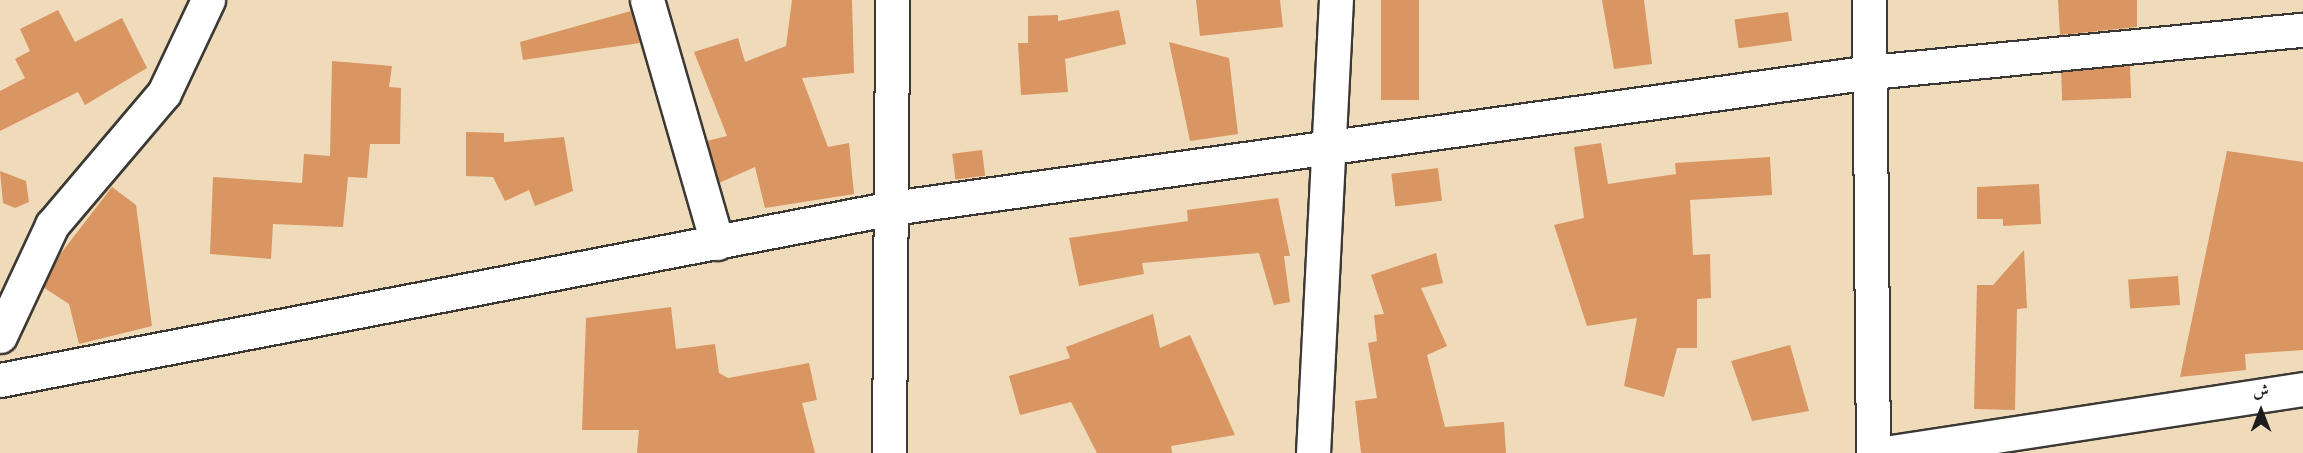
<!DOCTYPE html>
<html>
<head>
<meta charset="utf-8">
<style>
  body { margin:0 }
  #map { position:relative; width:2303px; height:453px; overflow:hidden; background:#efdbba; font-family:"Sorts Mill Goudy",Amiri,serif }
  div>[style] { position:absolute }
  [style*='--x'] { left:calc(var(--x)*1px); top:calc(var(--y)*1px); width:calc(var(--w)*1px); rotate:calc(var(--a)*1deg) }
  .building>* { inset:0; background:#d99562; transform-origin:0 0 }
  .roads { filter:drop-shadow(2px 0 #3c3934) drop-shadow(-2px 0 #3c3934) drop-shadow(0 2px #3c3934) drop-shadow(0 -2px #3c3934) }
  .minor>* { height:33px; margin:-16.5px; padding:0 16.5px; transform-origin:16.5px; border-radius:16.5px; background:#fff }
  span { translate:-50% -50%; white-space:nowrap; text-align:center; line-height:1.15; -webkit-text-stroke:5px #fff; paint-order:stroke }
  .north { position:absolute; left:2231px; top:381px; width:60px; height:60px; -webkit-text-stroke:4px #fff; paint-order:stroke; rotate:0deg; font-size:16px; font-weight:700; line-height:24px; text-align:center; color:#1c1c1c }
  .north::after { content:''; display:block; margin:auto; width:21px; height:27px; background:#1c1c1c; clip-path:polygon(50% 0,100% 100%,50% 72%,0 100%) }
</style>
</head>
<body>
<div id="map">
  <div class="building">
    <div style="clip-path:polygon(792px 0,852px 0,854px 73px,802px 78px,828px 147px,849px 143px,854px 194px,765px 208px,755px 167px,719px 183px,707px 141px,727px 136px,694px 52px,738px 38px,745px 62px,786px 46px)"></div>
    <div style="clip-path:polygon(1196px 0,1280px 0,1283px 27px,1200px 36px)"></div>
    <div style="left:1381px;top:0;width:38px;height:100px"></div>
    <div style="clip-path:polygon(1602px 0,1644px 0,1652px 64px,1614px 69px)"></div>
    <div style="clip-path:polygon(2058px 0,2137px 0,2137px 27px,2060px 35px)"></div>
    <div style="clip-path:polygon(58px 10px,75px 42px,122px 18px,147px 68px,85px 105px,78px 92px,0 131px,0 91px,25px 78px,15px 59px,30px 51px,20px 29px)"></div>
    <div style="clip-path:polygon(1119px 10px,1126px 44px,1065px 59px,1068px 92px,1021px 95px,1018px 43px,1028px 43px,1028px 16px,1058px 15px,1058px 21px)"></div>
    <div style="clip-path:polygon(631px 11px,640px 43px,523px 60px,520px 42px)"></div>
    <div style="left:1788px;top:12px;width:29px;height:54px;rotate:82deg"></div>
    <div style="clip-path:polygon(1169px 42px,1229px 58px,1238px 134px,1190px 141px)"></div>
    <div style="clip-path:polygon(332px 61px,392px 66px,389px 87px,401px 88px,400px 144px,370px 144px,367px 178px,348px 177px,343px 227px,273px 224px,271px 259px,210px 254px,213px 177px,302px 183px,304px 154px,330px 156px)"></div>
    <div style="left:2130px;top:66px;width:32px;height:69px;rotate:88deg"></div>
    <div style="clip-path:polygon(466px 132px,504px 133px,504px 142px,564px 137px,573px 191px,535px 206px,529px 190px,505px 201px,493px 177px,466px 176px)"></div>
    <div style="clip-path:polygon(1601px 143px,1608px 184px,1676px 174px,1675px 163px,1770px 157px,1772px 195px,1690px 200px,1693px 255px,1710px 254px,1711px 298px,1697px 299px,1697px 348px,1677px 348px,1664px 397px,1624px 386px,1637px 318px,1587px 326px,1554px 225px,1584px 218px,1574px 147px)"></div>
    <div style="left:982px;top:150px;width:26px;height:30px;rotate:83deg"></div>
    <div style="clip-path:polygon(2227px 151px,2303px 162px,2303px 350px,2245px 354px,2246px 370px,2180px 377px)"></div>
    <div style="left:1438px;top:168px;width:33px;height:47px;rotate:83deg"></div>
    <div style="clip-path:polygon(0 171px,26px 181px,29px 202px,15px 208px,3px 203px)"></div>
    <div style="clip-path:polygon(2039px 184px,2041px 224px,2003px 226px,2003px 219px,1977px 219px,1977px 187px)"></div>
    <div style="clip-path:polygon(112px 187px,136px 205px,152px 326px,79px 344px,69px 304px,43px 287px,58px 257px)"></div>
    <div style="clip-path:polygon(1278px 198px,1290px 256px,1284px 256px,1290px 302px,1274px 305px,1259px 253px,1142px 263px,1144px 274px,1079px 286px,1069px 238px,1188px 221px,1187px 210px)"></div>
    <div style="clip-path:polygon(2024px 250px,2027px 308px,2017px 309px,2015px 410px,1974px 409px,1977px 285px,1993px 285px)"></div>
    <div style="clip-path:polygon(1436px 253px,1443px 283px,1421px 288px,1447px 346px,1427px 355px,1445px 427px,1504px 422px,1506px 453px,1361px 453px,1355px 401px,1377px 398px,1368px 343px,1377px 341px,1374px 315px,1384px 314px,1371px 275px)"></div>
    <div style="left:2178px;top:276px;width:29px;height:50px;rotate:86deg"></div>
    <div style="clip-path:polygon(671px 307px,676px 349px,715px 344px,719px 373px,728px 378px,809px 363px,817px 400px,802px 403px,815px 453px,637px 453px,639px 430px,582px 430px,586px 318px)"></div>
    <div style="clip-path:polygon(1153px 314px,1160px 348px,1190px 335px,1235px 435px,1171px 446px,1172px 453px,1097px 453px,1071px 402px,1020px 415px,1009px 376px,1070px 358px,1066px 347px)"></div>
    <div style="clip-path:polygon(1790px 345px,1809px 411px,1752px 421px,1731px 361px)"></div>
  </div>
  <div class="roads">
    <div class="minor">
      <div style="--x:647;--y:0;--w:253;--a:73.9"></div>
      <div style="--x:1869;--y:0;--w:453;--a:89.5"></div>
      <div style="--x:0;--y:336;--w:123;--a:-64.9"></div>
      <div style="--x:52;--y:225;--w:173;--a:-49.7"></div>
      <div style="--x:164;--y:93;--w:103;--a:-64.7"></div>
      <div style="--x:0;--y:380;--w:908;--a:-10.91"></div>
      <div style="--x:892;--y:208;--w:988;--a:-7.91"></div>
      <div style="--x:1871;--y:72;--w:434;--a:-5.6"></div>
      <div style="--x:889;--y:453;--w:453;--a:-89.6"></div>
      <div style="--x:1313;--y:453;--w:454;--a:-87.1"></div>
      <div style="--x:1885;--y:453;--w:423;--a:-8.7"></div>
    </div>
  </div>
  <div class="north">ش</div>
</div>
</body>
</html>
